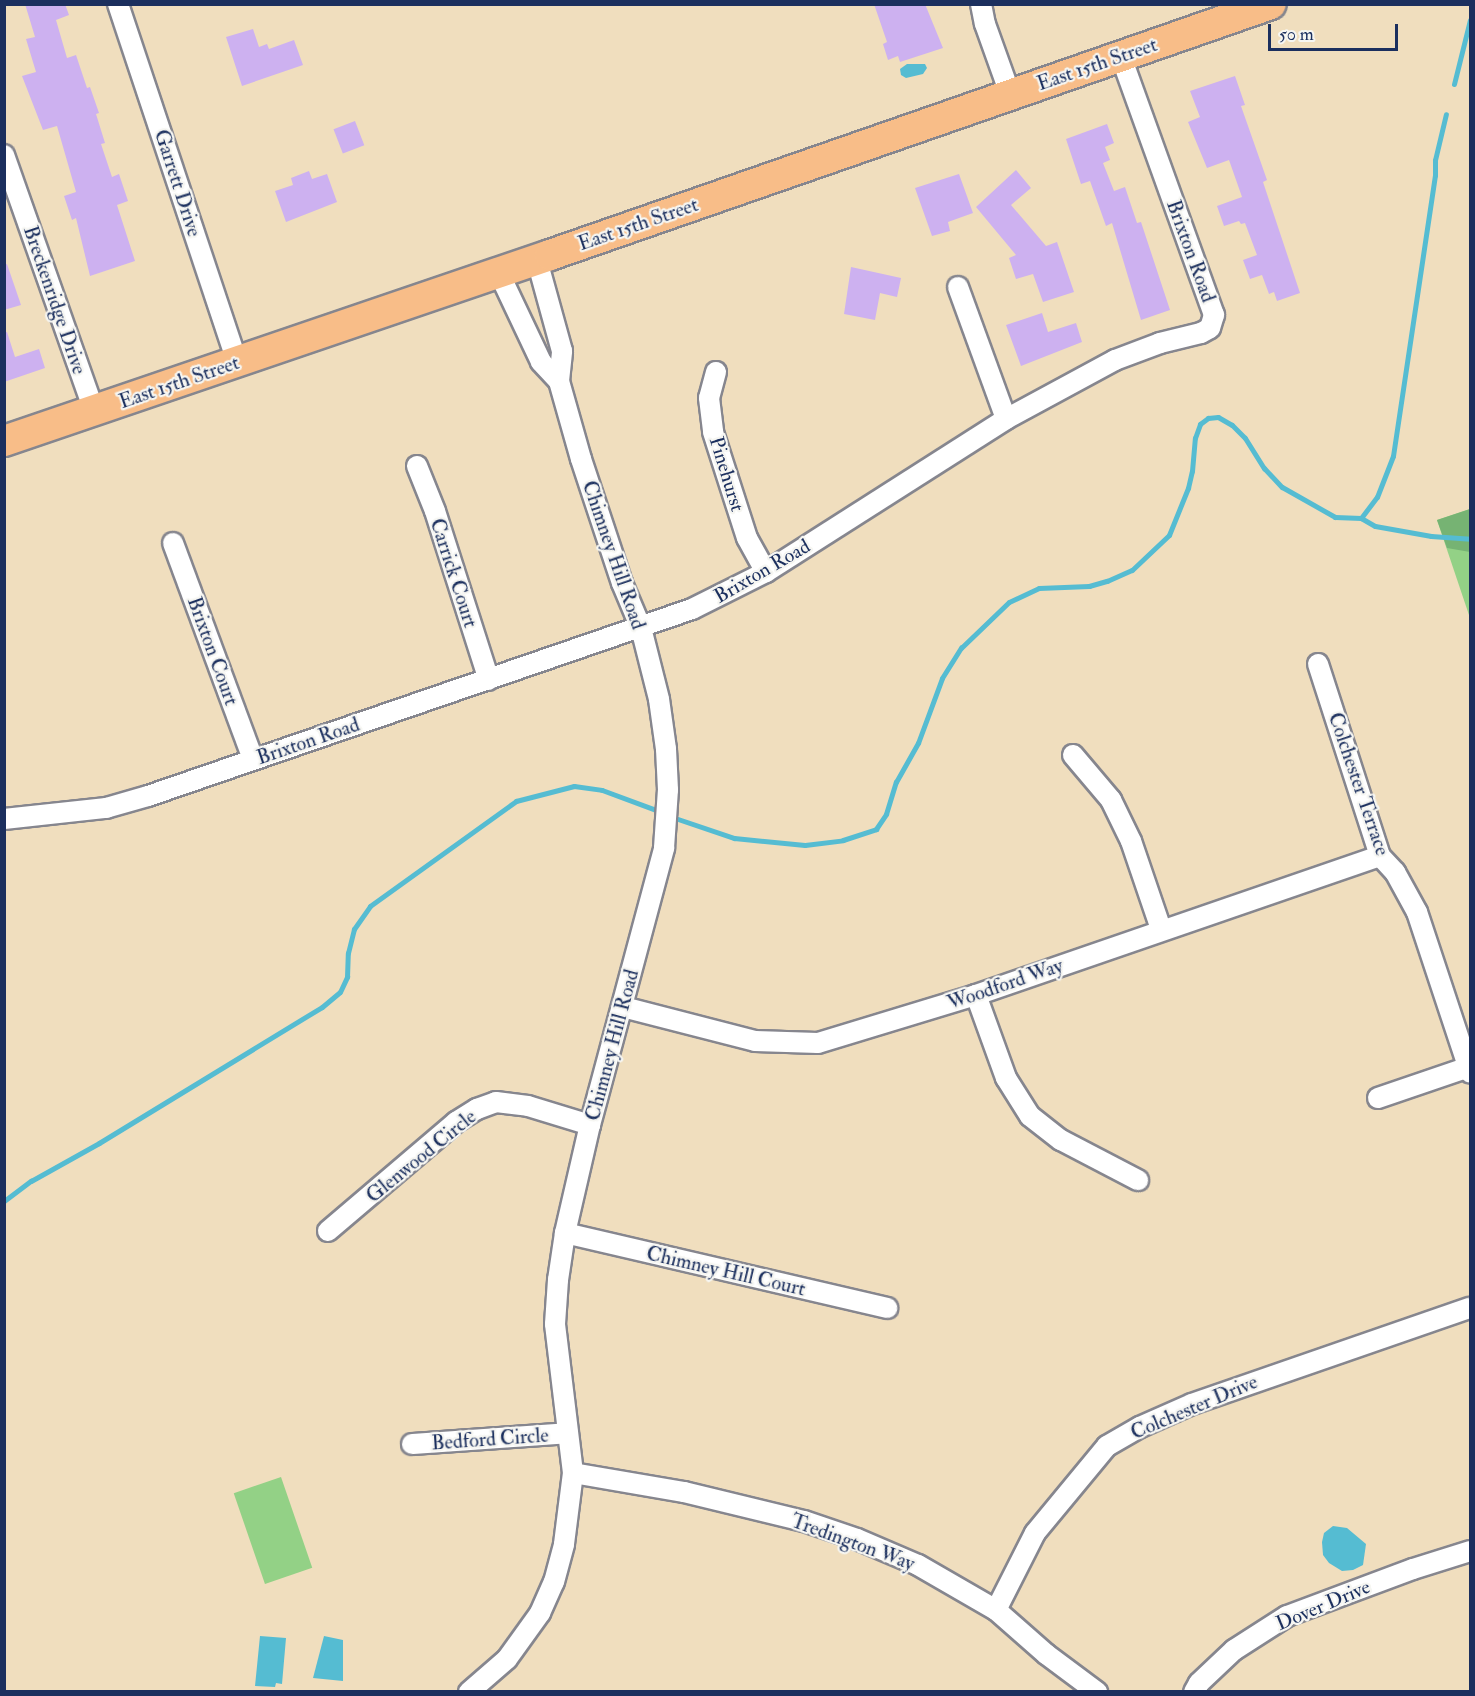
<!DOCTYPE html>
<html>
<head>
<meta charset="utf-8">
<style>
  body { margin:0 }
  #map { position:relative; width:1475px; height:1696px; overflow:hidden; background:#f0debe; font-family:"IM FELL Double Pica",serif }
  div>[style] { position:absolute }
  [style*='--x'] { left:calc(var(--x)*1px); top:calc(var(--y)*1px); width:calc(var(--w)*1px); rotate:calc(var(--a)*1deg) }
  .green>* { inset:0; background:#93d186; transform-origin:0 0 }
  .forest>* { inset:0; background:#76b373 }
  .water>* { inset:0; background:#55bcd2 }
  .stream>* { height:5px; margin:-2.5px; padding:0 2.5px; transform-origin:2.5px; border-radius:2.5px; background:#55bcd2 }
  .building>* { inset:0; background:#cdb1f0; transform-origin:0 0 }
  .roads { filter:drop-shadow(2px 0 #86868e) drop-shadow(-2px 0 #86868e) drop-shadow(0 2px #86868e) drop-shadow(0 -2px #86868e) }
  .minor>* { height:20px; margin:-10px; padding:0 10px; transform-origin:10px; border-radius:10px; background:#fff }
  .primary>* { height:30px; margin:-15px; padding:0 15px; transform-origin:15px; border-radius:15px; background:#f8bd88 }
  span { translate:-50% -50%; white-space:nowrap; text-align:center; line-height:1.15; -webkit-text-stroke:4.5px #f6f6f2; paint-order:stroke }
  .street-label { font-size:20px; color:#1b2f5e }
  .frame { position:absolute; inset:0; border:6px solid #1b2f5e; pointer-events:none }
  .scale { position:absolute; left:1268px; top:24px; width:130px; height:27px; box-sizing:border-box; border:3px solid #1b2f5e; border-top:0; padding-left:8px; font-size:18px; line-height:21px; white-space:nowrap; color:#1b2f5e; -webkit-text-stroke:4px #f6f6f2; paint-order:stroke }
</style>
</head>
<body>
<div id="map">
  <div class="green">
    <div style="clip-path:polygon(1470px 509px,1470px 618px,1437px 520px)"></div>
    <div style="left:281px;top:1477px;width:96px;height:50px;rotate:71deg"></div>
  </div>
  <div class="forest">
    <div style="clip-path:polygon(1470px 509px,1470px 552px,1447px 548px,1437px 520px)"></div>
  </div>
  <div class="water">
    <div style="clip-path:polygon(907px 64px,925px 64px,927px 68px,923px 74px,906px 78px,901px 75px,900px 69px)"></div>
    <div style="clip-path:polygon(1333px 1526px,1347px 1528px,1366px 1544px,1363px 1565px,1353px 1570px,1342px 1571px,1329px 1563px,1323px 1555px,1322px 1542px,1324px 1533px)"></div>
    <div style="clip-path:polygon(260px 1636px,286px 1638px,282px 1684px,276px 1683px,275px 1687px,255px 1686px)"></div>
    <div style="clip-path:polygon(324px 1636px,343px 1640px,343px 1681px,313px 1678px)"></div>
  </div>
  <div class="stream">
    <div style="--x:1454;--y:84;--w:66;--a:-76"></div>
    <div style="--x:1361;--y:518;--w:26;--a:-53"></div>
    <div style="--x:1377;--y:497;--w:44;--a:-68.7"></div>
    <div style="--x:1393;--y:456;--w:284;--a:-81.5"></div>
    <div style="--x:1435;--y:175;--w:15;--a:-90"></div>
    <div style="--x:1435;--y:160;--w:47;--a:-76.6"></div>
    <div style="--x:669;--y:816;--w:69;--a:18.7"></div>
    <div style="--x:734;--y:838;--w:71;--a:5.6"></div>
    <div style="--x:805;--y:845;--w:38;--a:-7"></div>
    <div style="--x:843;--y:840;--w:35;--a:-18"></div>
    <div style="--x:876;--y:829;--w:18;--a:-56"></div>
    <div style="--x:886;--y:814;--w:34;--a:-73"></div>
    <div style="--x:896;--y:782;--w:45;--a:-60.6"></div>
    <div style="--x:918;--y:743;--w:69;--a:-69.7"></div>
    <div style="--x:942;--y:678;--w:36;--a:-58"></div>
    <div style="--x:961;--y:648;--w:66;--a:-43.8"></div>
    <div style="--x:1009;--y:602;--w:33;--a:-25"></div>
    <div style="--x:1039;--y:588;--w:50;--a:-2.3"></div>
    <div style="--x:1089;--y:586;--w:19;--a:-16"></div>
    <div style="--x:1107;--y:581;--w:27;--a:-24"></div>
    <div style="--x:1132;--y:570;--w:51;--a:-43.4"></div>
    <div style="--x:1169;--y:535;--w:51;--a:-68"></div>
    <div style="--x:1188;--y:488;--w:17;--a:-77"></div>
    <div style="--x:1192;--y:471;--w:33;--a:-85"></div>
    <div style="--x:1195;--y:438;--w:15;--a:-70"></div>
    <div style="--x:1200;--y:424;--w:10;--a:-37"></div>
    <div style="--x:1208;--y:418;--w:10;--a:-6"></div>
    <div style="--x:1218;--y:417;--w:16;--a:30"></div>
    <div style="--x:1232;--y:425;--w:18;--a:45"></div>
    <div style="--x:1245;--y:438;--w:36;--a:58"></div>
    <div style="--x:1264;--y:468;--w:26;--a:47"></div>
    <div style="--x:1282;--y:487;--w:61;--a:29.5"></div>
    <div style="--x:1335;--y:517;--w:26;--a:2"></div>
    <div style="--x:1361;--y:518;--w:16;--a:30"></div>
    <div style="--x:1375;--y:526;--w:57;--a:10.1"></div>
    <div style="--x:1431;--y:536;--w:39;--a:4"></div>
    <div style="--x:4;--y:1201;--w:34;--a:-37"></div>
    <div style="--x:31;--y:1181;--w:78;--a:-29.2"></div>
    <div style="--x:99;--y:1143;--w:261;--a:-31.4"></div>
    <div style="--x:322;--y:1007;--w:23;--a:-40"></div>
    <div style="--x:340;--y:992;--w:17;--a:-65"></div>
    <div style="--x:347;--y:977;--w:24;--a:-88"></div>
    <div style="--x:348;--y:953;--w:25;--a:-76"></div>
    <div style="--x:354;--y:929;--w:28;--a:-55"></div>
    <div style="--x:370;--y:906;--w:180;--a:-35.7"></div>
    <div style="--x:516;--y:801;--w:60;--a:-14.5"></div>
    <div style="--x:574;--y:786;--w:28;--a:8"></div>
    <div style="--x:602;--y:790;--w:63;--a:20.4"></div>
  </div>
  <div class="building">
    <div style="clip-path:polygon(25px 4px,65px 4px,69px 15px,56px 20px,67px 58px,76px 55px,87px 88px,90px 87px,99px 113px,96px 114px,105px 143px,101px 144px,112px 177px,119px 174px,128px 201px,117px 205px,135px 261px,90px 276px,76px 218px,72px 220px,64px 196px,76px 192px,57px 126px,43px 130px,22px 76px,36px 72px,26px 39px,35px 37px)"></div>
    <div style="clip-path:polygon(874px 4px,925px 4px,943px 48px,900px 62px,898px 56px,888px 60px,883px 44px,887px 42px)"></div>
    <div style="clip-path:polygon(253px 29px,259px 47px,267px 44px,269px 49px,294px 40px,303px 65px,242px 86px,226px 37px)"></div>
    <div style="clip-path:polygon(1235px 76px,1245px 105px,1241px 106px,1267px 180px,1263px 182px,1300px 293px,1277px 301px,1274px 292px,1269px 294px,1262px 275px,1250px 279px,1243px 260px,1257px 255px,1245px 223px,1241px 224px,1239px 221px,1224px 226px,1217px 206px,1242px 197px,1229px 160px,1207px 168px,1188px 122px,1200px 117px,1190px 91px)"></div>
    <div style="left:355px;top:121px;width:26px;height:23px;rotate:69deg"></div>
    <div style="clip-path:polygon(1107px 124px,1114px 143px,1105px 147px,1110px 160px,1103px 163px,1114px 191px,1125px 187px,1137px 223px,1141px 222px,1170px 310px,1141px 320px,1112px 223px,1106px 226px,1090px 181px,1081px 184px,1066px 139px)"></div>
    <div style="clip-path:polygon(1016px 170px,1031px 188px,1011px 205px,1046px 246px,1057px 242px,1074px 292px,1043px 302px,1033px 274px,1016px 279px,1009px 258px,1016px 255px,976px 207px)"></div>
    <div style="clip-path:polygon(309px 171px,312px 179px,327px 174px,337px 202px,286px 222px,275px 191px,293px 185px,291px 178px)"></div>
    <div style="clip-path:polygon(959px 174px,973px 213px,948px 222px,950px 231px,932px 236px,915px 188px)"></div>
    <div style="clip-path:polygon(7px 264px,21px 305px,4px 310px,4px 265px)"></div>
    <div style="clip-path:polygon(851px 267px,901px 278px,897px 297px,880px 293px,875px 320px,844px 314px)"></div>
    <div style="clip-path:polygon(1042px 313px,1048px 332px,1076px 323px,1082px 342px,1021px 366px,1006px 325px)"></div>
    <div style="clip-path:polygon(7px 332px,15px 357px,39px 349px,45px 368px,4px 382px,4px 333px)"></div>
  </div>
  <div class="roads">
    <div class="minor">
      <div style="--x:118;--y:4;--w:377;--a:71.6"></div>
      <div style="--x:981;--y:4;--w:20;--a:79"></div>
      <div style="--x:985;--y:24;--w:74;--a:70.3"></div>
      <div style="--x:4;--y:155;--w:271;--a:70.6"></div>
      <div style="--x:499;--y:273;--w:98;--a:64.7"></div>
      <div style="--x:541;--y:362;--w:26;--a:47"></div>
      <div style="--x:958;--y:287;--w:140;--a:70"></div>
      <div style="--x:716;--y:372;--w:27;--a:105"></div>
      <div style="--x:709;--y:398;--w:34;--a:83"></div>
      <div style="--x:713;--y:432;--w:111;--a:72.2"></div>
      <div style="--x:747;--y:538;--w:39;--a:61"></div>
      <div style="--x:417;--y:466;--w:48;--a:68.2"></div>
      <div style="--x:435;--y:511;--w:177;--a:72.3"></div>
      <div style="--x:173;--y:543;--w:230;--a:69.7"></div>
      <div style="--x:1318;--y:664;--w:202;--a:72.1"></div>
      <div style="--x:1380;--y:856;--w:22;--a:47"></div>
      <div style="--x:1395;--y:872;--w:46;--a:61.2"></div>
      <div style="--x:1417;--y:912;--w:169;--a:71.7"></div>
      <div style="--x:1073;--y:755;--w:59;--a:49.8"></div>
      <div style="--x:1111;--y:800;--w:46;--a:64"></div>
      <div style="--x:1131;--y:841;--w:93;--a:71.2"></div>
      <div style="--x:4;--y:819;--w:103;--a:-6.2"></div>
      <div style="--x:106;--y:808;--w:44;--a:-15.9"></div>
      <div style="--x:148;--y:796;--w:575;--a:-18.97"></div>
      <div style="--x:692;--y:609;--w:83;--a:-26.6"></div>
      <div style="--x:766;--y:572;--w:285;--a:-32.5"></div>
      <div style="--x:1006;--y:419;--w:124;--a:-28.4"></div>
      <div style="--x:1115;--y:360;--w:48;--a:-20.7"></div>
      <div style="--x:1160;--y:343;--w:42;--a:-13.7"></div>
      <div style="--x:1201;--y:333;--w:10;--a:-29"></div>
      <div style="--x:1210;--y:328;--w:14;--a:-73"></div>
      <div style="--x:1214;--y:315;--w:275;--a:-109.8"></div>
      <div style="--x:976;--y:995;--w:88;--a:70.1"></div>
      <div style="--x:1006;--y:1078;--w:45;--a:57.7"></div>
      <div style="--x:1030;--y:1116;--w:39;--a:38"></div>
      <div style="--x:1061;--y:1140;--w:87;--a:27.5"></div>
      <div style="--x:623;--y:1007;--w:136;--a:14.4"></div>
      <div style="--x:755;--y:1041;--w:63;--a:1.8"></div>
      <div style="--x:818;--y:1043;--w:165;--a:-16.9"></div>
      <div style="--x:976;--y:995;--w:427;--a:-19"></div>
      <div style="--x:1378;--y:1098;--w:96;--a:-18.8"></div>
      <div style="--x:328;--y:1231;--w:168;--a:-40.4"></div>
      <div style="--x:456;--y:1122;--w:25;--a:-32"></div>
      <div style="--x:477;--y:1109;--w:20;--a:-20"></div>
      <div style="--x:496;--y:1102;--w:32;--a:7"></div>
      <div style="--x:528;--y:1106;--w:65;--a:17"></div>
      <div style="--x:565;--y:1233;--w:331;--a:13.1"></div>
      <div style="--x:412;--y:1444;--w:156;--a:-4"></div>
      <div style="--x:573;--y:1473;--w:113;--a:9.7"></div>
      <div style="--x:684;--y:1492;--w:123;--a:13.6"></div>
      <div style="--x:804;--y:1521;--w:56;--a:18.8"></div>
      <div style="--x:857;--y:1539;--w:66;--a:23.1"></div>
      <div style="--x:918;--y:1565;--w:90;--a:30"></div>
      <div style="--x:996;--y:1610;--w:67;--a:41.3"></div>
      <div style="--x:1046;--y:1654;--w:64;--a:36.7"></div>
      <div style="--x:996;--y:1610;--w:86;--a:-63.1"></div>
      <div style="--x:1035;--y:1533;--w:113;--a:-50.4"></div>
      <div style="--x:1107;--y:1446;--w:38;--a:-30"></div>
      <div style="--x:1140;--y:1427;--w:57;--a:-23.9"></div>
      <div style="--x:1192;--y:1404;--w:294;--a:-19.1"></div>
      <div style="--x:469;--y:1692;--w:50;--a:-41"></div>
      <div style="--x:507;--y:1659;--w:57;--a:-54.3"></div>
      <div style="--x:540;--y:1613;--w:34;--a:-66"></div>
      <div style="--x:554;--y:1582;--w:39;--a:-75"></div>
      <div style="--x:564;--y:1544;--w:72;--a:-82.8"></div>
      <div style="--x:573;--y:1473;--w:150;--a:-96.9"></div>
      <div style="--x:555;--y:1324;--w:44;--a:-86.1"></div>
      <div style="--x:558;--y:1280;--w:48;--a:-81.5"></div>
      <div style="--x:565;--y:1233;--w:111;--a:-77"></div>
      <div style="--x:590;--y:1125;--w:287;--a:-75"></div>
      <div style="--x:664;--y:848;--w:58;--a:-86.1"></div>
      <div style="--x:668;--y:790;--w:41;--a:-92.8"></div>
      <div style="--x:666;--y:749;--w:50;--a:-98"></div>
      <div style="--x:659;--y:699;--w:73;--a:-104.2"></div>
      <div style="--x:641;--y:628;--w:49;--a:-112.9"></div>
      <div style="--x:622;--y:583;--w:131;--a:-108.3"></div>
      <div style="--x:581;--y:459;--w:81;--a:-105.8"></div>
      <div style="--x:559;--y:381;--w:30;--a:-84"></div>
      <div style="--x:562;--y:351;--w:94;--a:-105.4"></div>
      <div style="--x:1194;--y:1692;--w:10;--a:-61"></div>
      <div style="--x:1199;--y:1683;--w:48;--a:-43.3"></div>
      <div style="--x:1234;--y:1650;--w:63;--a:-32.7"></div>
      <div style="--x:1287;--y:1616;--w:134;--a:-20.5"></div>
      <div style="--x:1413;--y:1569;--w:60;--a:-17.5"></div>
    </div>
    <div class="primary">
      <div style="--x:4;--y:441;--w:577;--a:-18.81"></div>
      <div style="--x:550;--y:255;--w:763;--a:-19.19"></div>
    </div>
  </div>
  <div class="street-label">
    <span style="left:1097px;top:64px;rotate:-19deg">East 15th Street</span>
    <span style="left:178px;top:183px;rotate:72deg">Garrett Drive</span>
    <span style="left:638px;top:224px;rotate:-19deg">East 15th Street</span>
    <span style="left:1191px;top:251px;rotate:70deg">Brixton Road</span>
    <span style="left:55px;top:300px;rotate:71deg">Breckenridge Drive</span>
    <span style="left:179px;top:382px;rotate:-19deg">East 15th Street</span>
    <span style="left:727px;top:474px;rotate:73deg">Pinehurst</span>
    <span style="left:614px;top:555px;rotate:71deg">Chimney Hill Road</span>
    <span style="left:762px;top:571px;rotate:-30deg">Brixton Road</span>
    <span style="left:454px;top:573px;rotate:72deg">Carrick Court</span>
    <span style="left:213px;top:651px;rotate:70deg">Brixton Court</span>
    <span style="left:308px;top:741px;rotate:-19deg">Brixton Road</span>
    <span style="left:1359px;top:784px;rotate:71deg">Colchester Terrace</span>
    <span style="left:1005px;top:984px;rotate:-19deg">Woodford Way</span>
    <span style="left:612px;top:1045px;rotate:-75deg">Chimney Hill Road</span>
    <span style="left:421px;top:1156px;rotate:-39deg">Glenwood Circle</span>
    <span style="left:726px;top:1271px;rotate:13deg">Chimney Hill Court</span>
    <span style="left:1194px;top:1407px;rotate:-23deg">Colchester Drive</span>
    <span style="left:490px;top:1439px;rotate:-4deg">Bedford Circle</span>
    <span style="left:853px;top:1542px;rotate:20deg">Tredington Way</span>
    <span style="left:1323px;top:1605px;rotate:-23deg">Dover Drive</span>
  </div>
  <div class="frame"></div>
  <div class="scale">50 m</div>
</div>
</body>
</html>
